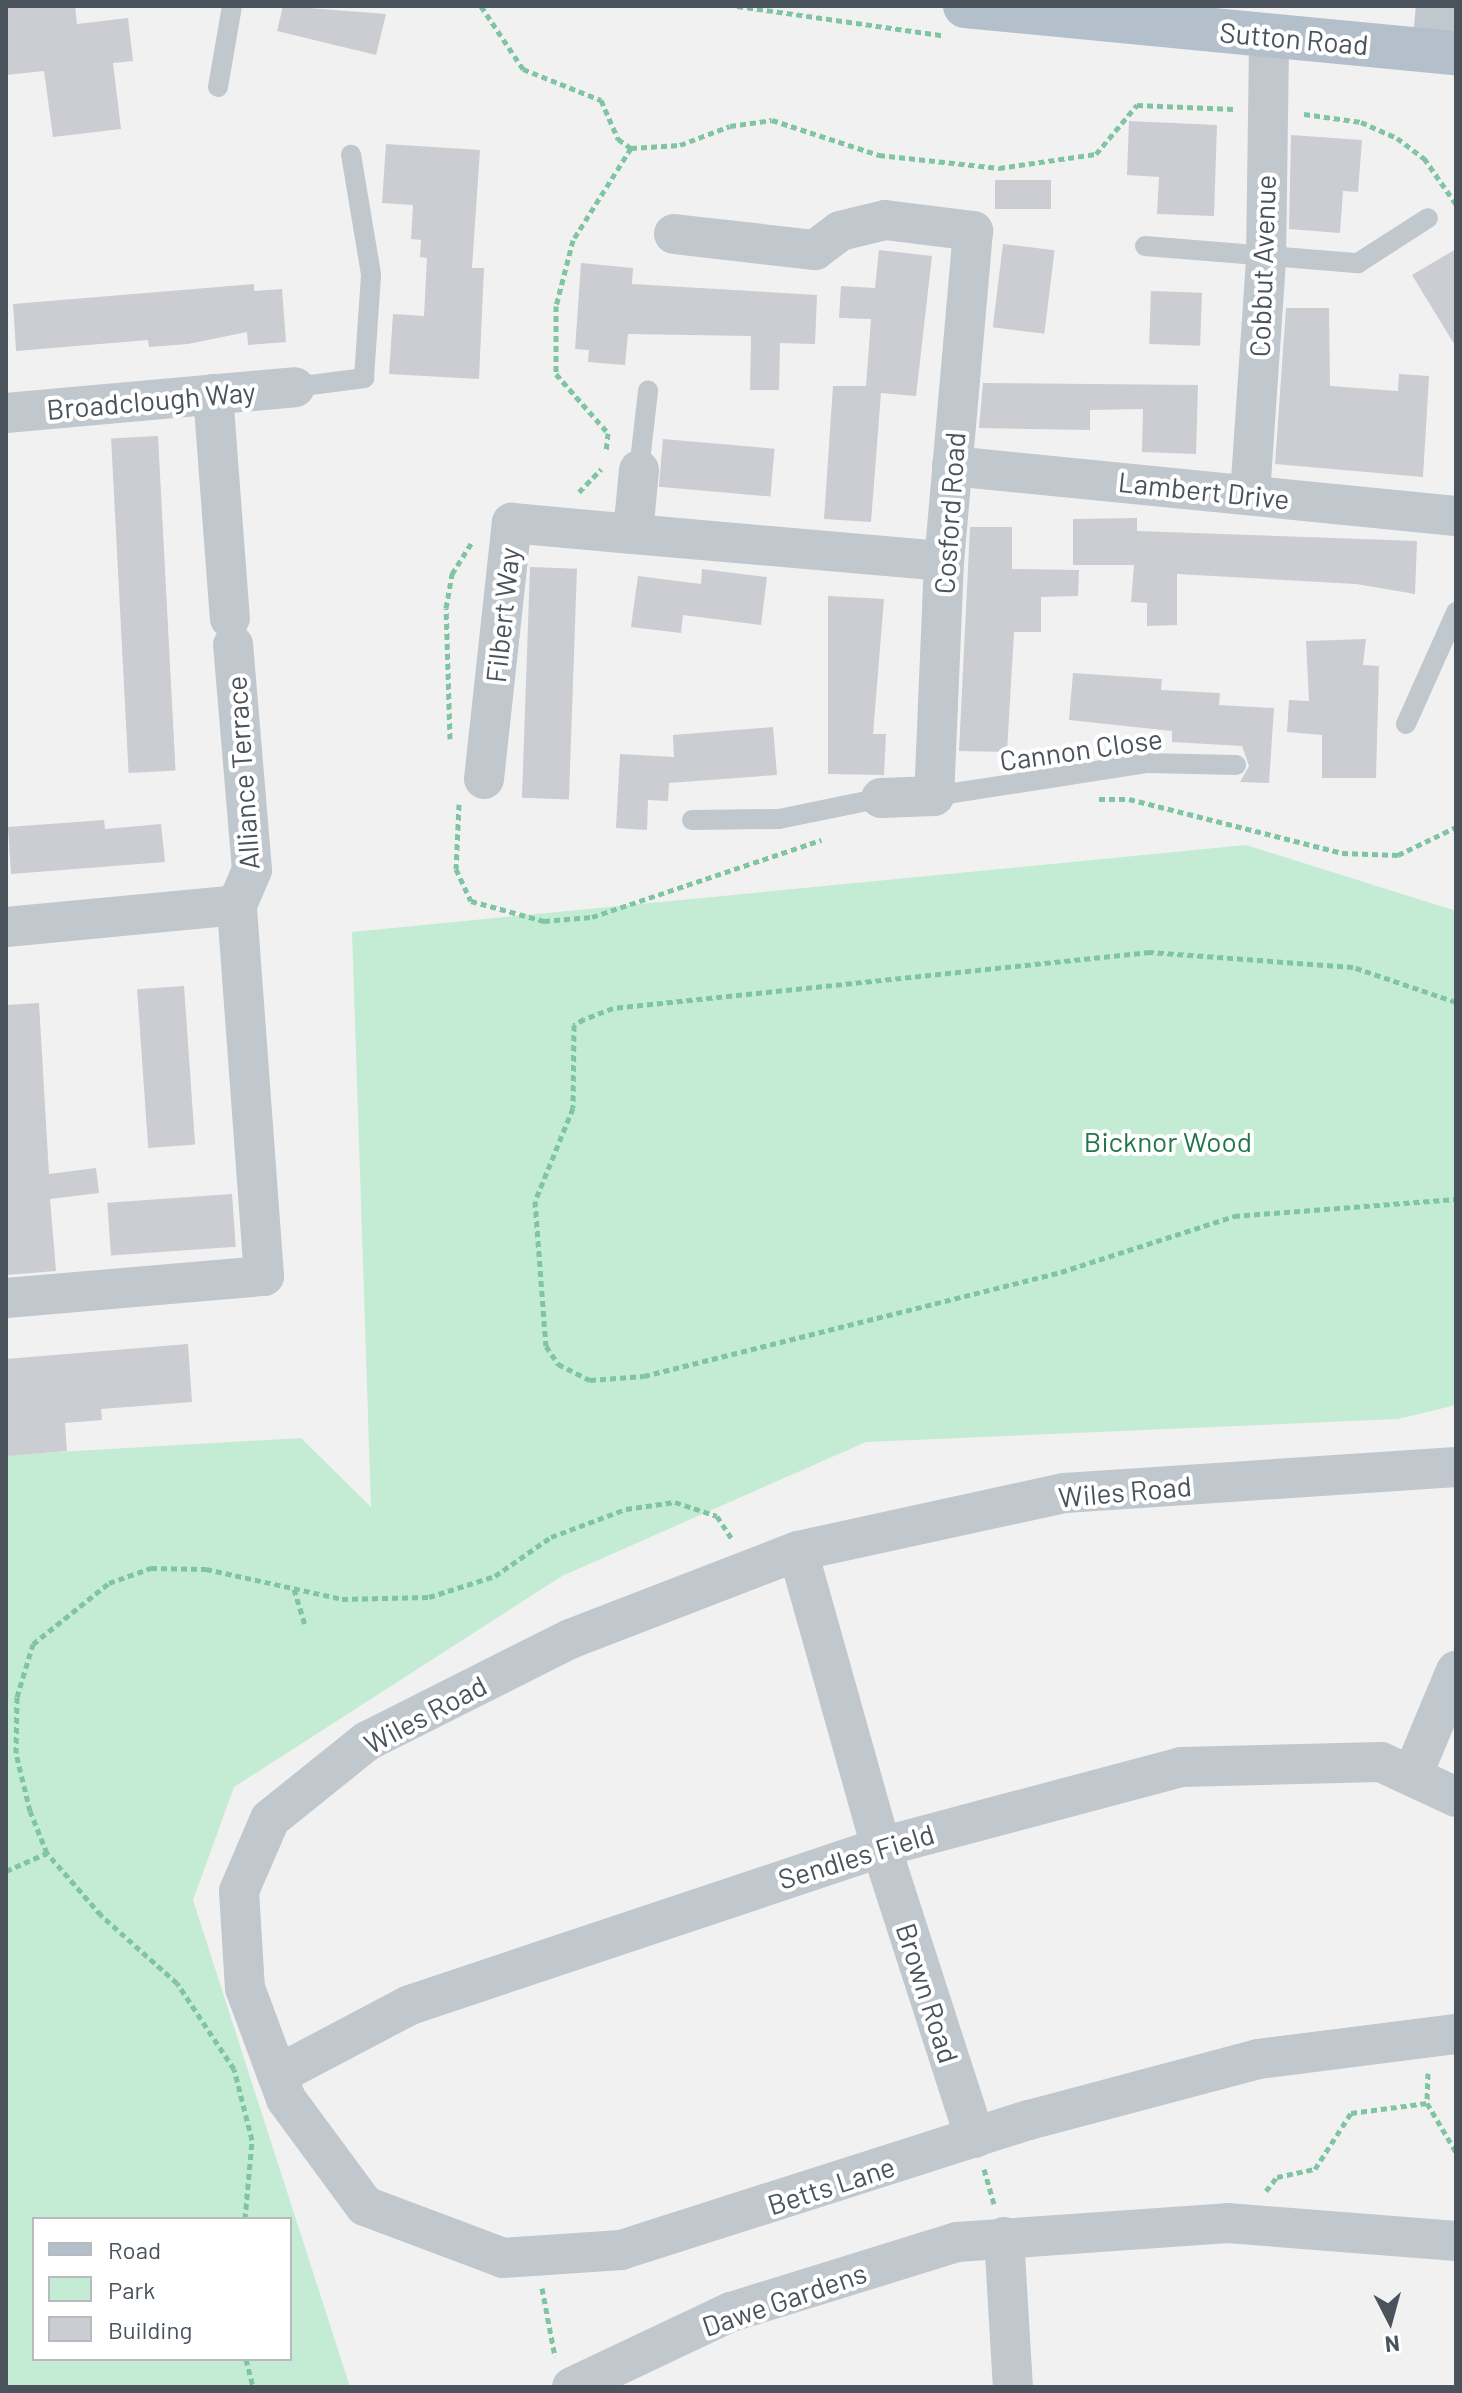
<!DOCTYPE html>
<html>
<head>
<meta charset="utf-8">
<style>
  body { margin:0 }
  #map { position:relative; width:1462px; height:2393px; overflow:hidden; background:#f2f1f1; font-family:Barlow,sans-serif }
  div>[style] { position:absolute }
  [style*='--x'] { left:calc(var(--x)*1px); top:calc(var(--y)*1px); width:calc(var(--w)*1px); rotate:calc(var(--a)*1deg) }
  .green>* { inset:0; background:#c4ebd3 }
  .building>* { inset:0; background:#cbcdd2; transform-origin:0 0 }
  .path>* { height:5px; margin-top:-2.5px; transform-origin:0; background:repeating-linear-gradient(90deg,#80c5a3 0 6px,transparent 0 10px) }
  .lane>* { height:20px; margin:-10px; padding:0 10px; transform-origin:10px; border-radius:10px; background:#c0c7cd }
  .street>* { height:40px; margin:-20px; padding:0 20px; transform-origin:20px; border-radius:20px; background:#c0c7cd }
  .primary>* { height:44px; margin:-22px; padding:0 22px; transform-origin:22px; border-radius:22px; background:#b3c0cc }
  span { translate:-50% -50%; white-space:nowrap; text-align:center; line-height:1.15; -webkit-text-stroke:8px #fff; paint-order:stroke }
  .street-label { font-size:28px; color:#4a535c }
  .park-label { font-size:28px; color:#22764c }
  .frame { position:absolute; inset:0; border:8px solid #4a535c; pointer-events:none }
  .legend { position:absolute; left:32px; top:2217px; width:260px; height:144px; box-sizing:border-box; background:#fff; border:2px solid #b7babe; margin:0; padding:10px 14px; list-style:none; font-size:24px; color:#4a535c }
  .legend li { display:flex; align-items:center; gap:16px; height:40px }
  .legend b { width:40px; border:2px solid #b7babe }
  .north { position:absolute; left:1350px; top:2281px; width:80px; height:80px; -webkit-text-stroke:6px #fff; paint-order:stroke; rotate:174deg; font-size:22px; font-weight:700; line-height:32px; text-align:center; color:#4a535c }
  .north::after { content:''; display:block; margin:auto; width:28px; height:36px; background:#4a535c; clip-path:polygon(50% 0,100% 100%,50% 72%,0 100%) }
</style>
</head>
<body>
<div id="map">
  <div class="green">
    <div style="clip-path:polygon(evenodd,1246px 845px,1456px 911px,1456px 1405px,1398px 1419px,866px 1442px,562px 1576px,234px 1787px,193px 1900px,350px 2387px,6px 2387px,6px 1455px,301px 1438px,371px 1507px,352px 932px,1246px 845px,34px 2219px,290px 2219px,290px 2359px,34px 2359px,34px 2219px)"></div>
  </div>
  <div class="building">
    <div style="clip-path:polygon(6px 6px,75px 6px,77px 24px,128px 18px,133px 61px,113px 63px,121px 129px,53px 137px,44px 71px,6px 75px)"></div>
    <div style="clip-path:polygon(283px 6px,386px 14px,376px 55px,277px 31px)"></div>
    <div style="clip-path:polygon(1129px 121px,1217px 125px,1214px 216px,1157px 214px,1159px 177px,1127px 175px)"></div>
    <div style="clip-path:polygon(1291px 135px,1362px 140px,1358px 192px,1343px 191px,1340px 233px,1289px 229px)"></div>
    <div style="clip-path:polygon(386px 144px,480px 150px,472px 268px,484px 268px,479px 379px,389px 374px,393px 314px,424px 316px,427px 258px,420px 257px,421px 240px,411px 239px,413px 205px,382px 203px)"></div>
    <div style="left:1051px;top:180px;width:29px;height:56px;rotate:90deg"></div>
    <div style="left:1003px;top:244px;width:52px;height:84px;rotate:7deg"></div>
    <div style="clip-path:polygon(1456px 249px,1456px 347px,1412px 275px)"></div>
    <div style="clip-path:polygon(879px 250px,932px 256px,916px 396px,881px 393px,871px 522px,824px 519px,833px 386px,866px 386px,871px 319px,839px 318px,841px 286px,875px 288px)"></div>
    <div style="clip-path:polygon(581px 263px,633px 268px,632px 284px,817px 295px,815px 344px,780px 343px,779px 390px,750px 390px,751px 336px,628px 334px,625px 365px,588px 362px,589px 350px,575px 349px)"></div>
    <div style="clip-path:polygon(254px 284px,254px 291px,282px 289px,286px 342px,248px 345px,247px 332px,188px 344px,149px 347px,148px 340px,16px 351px,13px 304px)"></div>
    <div style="left:1151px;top:291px;width:51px;height:53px;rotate:2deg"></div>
    <div style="clip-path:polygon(1286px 308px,1329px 308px,1330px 386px,1398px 391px,1399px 374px,1429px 376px,1423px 477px,1275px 464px)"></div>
    <div style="clip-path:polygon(983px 383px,1198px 385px,1196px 454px,1142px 452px,1143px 409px,1090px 410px,1090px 430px,979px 428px)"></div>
    <div style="left:158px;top:436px;width:335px;height:47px;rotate:87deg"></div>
    <div style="left:663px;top:439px;width:112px;height:48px;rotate:5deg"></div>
    <div style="clip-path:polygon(1137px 518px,1137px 531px,1417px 541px,1415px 594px,1356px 584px,1177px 574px,1177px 625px,1147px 626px,1147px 603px,1131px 602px,1134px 565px,1073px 565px,1073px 519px)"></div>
    <div style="clip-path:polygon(970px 527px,1012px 527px,1012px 569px,1079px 570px,1078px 596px,1041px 597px,1041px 632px,1014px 632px,1007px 752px,959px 751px)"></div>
    <div style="left:530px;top:567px;width:47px;height:231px;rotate:2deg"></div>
    <div style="clip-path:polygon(702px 569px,767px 577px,761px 625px,683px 615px,681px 633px,631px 627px,638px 576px,701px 584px)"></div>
    <div style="clip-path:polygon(828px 596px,884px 599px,873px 734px,886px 734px,884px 775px,828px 774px)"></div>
    <div style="clip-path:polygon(1366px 639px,1363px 665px,1379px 666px,1376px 778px,1322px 778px,1322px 735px,1287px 732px,1289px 700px,1309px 701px,1306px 641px)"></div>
    <div style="clip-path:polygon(1073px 673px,1162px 679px,1161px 690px,1220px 693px,1219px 705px,1274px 708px,1269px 783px,1240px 782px,1249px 766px,1242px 746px,1172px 742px,1172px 731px,1069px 720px)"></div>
    <div style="clip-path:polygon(773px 727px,777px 775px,669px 783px,668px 801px,648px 800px,647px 830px,616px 828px,620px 754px,674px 757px,673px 735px)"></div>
    <div style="clip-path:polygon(104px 820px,105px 829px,161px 824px,165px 862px,11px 874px,8px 827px)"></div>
    <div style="left:184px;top:986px;width:159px;height:47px;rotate:86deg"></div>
    <div style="clip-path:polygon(39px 1003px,49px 1174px,96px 1168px,99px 1193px,50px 1199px,56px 1271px,6px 1275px,6px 1005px)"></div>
    <div style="left:232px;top:1194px;width:53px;height:125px;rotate:86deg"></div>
    <div style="clip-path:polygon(188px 1344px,192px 1402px,101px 1409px,102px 1420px,65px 1423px,67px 1451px,6px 1456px,6px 1359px)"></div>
  </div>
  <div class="path">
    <div style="--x:481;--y:6;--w:76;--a:56.3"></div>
    <div style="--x:523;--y:69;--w:84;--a:21.7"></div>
    <div style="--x:601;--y:100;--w:43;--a:66.4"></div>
    <div style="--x:618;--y:139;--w:16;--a:35"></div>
    <div style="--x:631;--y:148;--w:109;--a:122.2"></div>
    <div style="--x:573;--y:240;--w:68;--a:104.4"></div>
    <div style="--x:556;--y:306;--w:68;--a:90"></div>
    <div style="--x:556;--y:374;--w:79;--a:48.6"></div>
    <div style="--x:608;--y:433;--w:19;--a:96"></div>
    <div style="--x:737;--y:6;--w:207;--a:8.1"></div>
    <div style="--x:1304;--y:114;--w:58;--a:8"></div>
    <div style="--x:1361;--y:122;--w:39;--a:24"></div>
    <div style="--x:1397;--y:138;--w:34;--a:37"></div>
    <div style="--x:1424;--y:158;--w:56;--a:55.2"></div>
    <div style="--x:631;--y:148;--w:49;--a:-3.5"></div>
    <div style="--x:680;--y:145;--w:53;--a:-20.8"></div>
    <div style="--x:730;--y:126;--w:42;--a:-8.1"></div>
    <div style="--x:772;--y:120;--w:113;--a:18.1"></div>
    <div style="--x:879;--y:155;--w:121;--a:6.2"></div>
    <div style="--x:999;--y:168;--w:98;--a:-8.2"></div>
    <div style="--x:1096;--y:154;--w:64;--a:-50.1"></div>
    <div style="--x:1137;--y:105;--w:97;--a:2.4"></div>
    <div style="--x:579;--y:492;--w:32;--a:-46"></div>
    <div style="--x:450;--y:739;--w:131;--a:-91.7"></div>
    <div style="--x:446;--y:608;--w:35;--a:-80"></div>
    <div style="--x:452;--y:574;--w:39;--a:-58"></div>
    <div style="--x:1099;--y:799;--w:30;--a:0"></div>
    <div style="--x:1129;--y:799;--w:220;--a:14.2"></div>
    <div style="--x:1342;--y:853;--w:56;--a:2"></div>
    <div style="--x:1398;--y:855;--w:64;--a:-25.8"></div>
    <div style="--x:459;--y:804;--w:65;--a:92.6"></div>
    <div style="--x:456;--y:869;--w:35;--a:65"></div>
    <div style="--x:471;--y:901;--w:76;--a:15.3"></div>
    <div style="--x:544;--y:921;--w:48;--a:-4.8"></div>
    <div style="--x:592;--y:917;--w:242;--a:-18.6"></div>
    <div style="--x:1456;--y:1002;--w:109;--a:-161.2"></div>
    <div style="--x:1353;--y:967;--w:204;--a:-175.8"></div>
    <div style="--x:1150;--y:952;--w:540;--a:174.05"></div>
    <div style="--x:613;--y:1008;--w:31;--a:159"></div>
    <div style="--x:584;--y:1019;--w:12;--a:149"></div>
    <div style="--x:574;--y:1025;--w:83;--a:90.7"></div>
    <div style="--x:573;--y:1108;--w:100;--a:112.2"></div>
    <div style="--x:535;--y:1201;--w:145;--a:85.7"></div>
    <div style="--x:546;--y:1346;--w:22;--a:56"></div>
    <div style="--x:558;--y:1364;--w:36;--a:27"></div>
    <div style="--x:590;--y:1380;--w:54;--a:-4.2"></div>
    <div style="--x:644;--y:1376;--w:430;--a:-14"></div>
    <div style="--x:1061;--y:1272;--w:182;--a:-17.9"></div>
    <div style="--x:1234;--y:1216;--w:223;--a:-4.4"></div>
    <div style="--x:294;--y:1589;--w:38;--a:73"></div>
    <div style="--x:6;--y:1871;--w:45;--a:-23.7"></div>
    <div style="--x:1428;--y:2073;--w:30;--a:92"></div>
    <div style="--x:1427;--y:2103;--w:57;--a:59.4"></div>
    <div style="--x:984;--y:2169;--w:37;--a:74"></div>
    <div style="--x:1266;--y:2191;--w:18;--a:-52"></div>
    <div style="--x:1277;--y:2177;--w:39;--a:-12"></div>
    <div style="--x:1315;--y:2169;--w:67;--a:-57.3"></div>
    <div style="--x:1351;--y:2113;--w:77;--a:-7.5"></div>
    <div style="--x:245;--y:2219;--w:79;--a:-84.9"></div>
    <div style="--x:252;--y:2140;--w:73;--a:-104.2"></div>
    <div style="--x:234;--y:2069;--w:103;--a:-123.5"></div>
    <div style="--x:177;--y:1983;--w:102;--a:-138.2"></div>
    <div style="--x:101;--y:1915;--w:82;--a:-131.1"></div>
    <div style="--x:47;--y:1853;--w:45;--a:-112"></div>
    <div style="--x:30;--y:1811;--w:60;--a:-103.6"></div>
    <div style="--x:16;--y:1753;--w:56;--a:-89"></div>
    <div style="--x:17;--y:1697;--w:55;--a:-73.2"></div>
    <div style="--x:33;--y:1644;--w:97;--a:-38.8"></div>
    <div style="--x:109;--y:1583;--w:45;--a:-19.7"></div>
    <div style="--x:151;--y:1568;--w:55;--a:1"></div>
    <div style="--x:206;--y:1569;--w:139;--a:12.4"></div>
    <div style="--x:342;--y:1599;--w:87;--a:-1.3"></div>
    <div style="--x:429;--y:1597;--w:69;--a:-17.7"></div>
    <div style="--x:495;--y:1576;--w:68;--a:-34.9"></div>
    <div style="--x:551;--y:1537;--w:80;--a:-20.5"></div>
    <div style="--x:626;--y:1509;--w:49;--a:-8.1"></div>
    <div style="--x:675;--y:1502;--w:44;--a:18.4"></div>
    <div style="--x:717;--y:1516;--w:27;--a:57"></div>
    <div style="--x:542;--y:2288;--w:70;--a:79.3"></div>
    <div style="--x:246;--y:2359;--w:29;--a:76"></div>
  </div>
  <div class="lane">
    <div style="--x:218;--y:87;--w:82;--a:-80.2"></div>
    <div style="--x:1145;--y:246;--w:214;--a:4.6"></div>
    <div style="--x:1358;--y:263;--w:83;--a:-32.7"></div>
    <div style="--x:295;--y:387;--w:70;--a:-7.4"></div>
    <div style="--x:364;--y:378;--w:104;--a:-86.1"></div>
    <div style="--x:371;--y:274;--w:121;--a:-99.5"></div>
    <div style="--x:639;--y:470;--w:80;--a:-83.5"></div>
    <div style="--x:1406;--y:724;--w:123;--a:-65.9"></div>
    <div style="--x:934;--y:796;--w:216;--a:-8.8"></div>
    <div style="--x:1147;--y:763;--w:89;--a:1.3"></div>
    <div style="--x:692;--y:820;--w:87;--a:-0.7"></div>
    <div style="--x:779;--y:819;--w:104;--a:-11.6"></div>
  </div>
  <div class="street">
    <div style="--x:1432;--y:50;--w:44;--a:-84.8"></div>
    <div style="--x:674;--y:234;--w:142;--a:6.5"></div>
    <div style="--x:815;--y:250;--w:31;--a:-37"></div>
    <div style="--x:840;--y:231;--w:46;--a:-13.7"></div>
    <div style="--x:885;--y:220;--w:89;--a:7.1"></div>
    <div style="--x:973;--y:231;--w:331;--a:95"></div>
    <div style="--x:944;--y:561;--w:235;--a:92.4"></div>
    <div style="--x:934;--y:796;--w:53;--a:177.8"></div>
    <div style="--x:213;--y:394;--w:225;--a:85.7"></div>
    <div style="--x:6;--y:413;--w:290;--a:-5.1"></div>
    <div style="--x:952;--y:466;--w:506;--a:5.67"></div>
    <div style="--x:639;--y:470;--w:64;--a:95.4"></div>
    <div style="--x:633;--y:534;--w:312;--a:5"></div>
    <div style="--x:1250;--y:495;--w:236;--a:-86.1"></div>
    <div style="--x:1266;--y:260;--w:224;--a:-89.2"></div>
    <div style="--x:484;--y:779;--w:258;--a:-83.8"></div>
    <div style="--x:512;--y:523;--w:121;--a:5.2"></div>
    <div style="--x:6;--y:927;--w:232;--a:-5.4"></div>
    <div style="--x:237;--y:905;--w:38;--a:-67"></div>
    <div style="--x:252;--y:870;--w:226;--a:-94.8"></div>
    <div style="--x:6;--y:1298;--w:259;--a:-4.9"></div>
    <div style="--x:264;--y:1276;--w:372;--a:-94.2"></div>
    <div style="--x:798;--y:1551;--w:244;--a:158.9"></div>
    <div style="--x:570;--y:1639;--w:227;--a:153.3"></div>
    <div style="--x:367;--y:1741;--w:124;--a:141.2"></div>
    <div style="--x:270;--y:1819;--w:78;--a:113.3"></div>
    <div style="--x:239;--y:1891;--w:97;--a:86.5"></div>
    <div style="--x:245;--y:1988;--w:118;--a:69.7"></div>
    <div style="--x:286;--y:2099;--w:133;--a:53.6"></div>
    <div style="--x:365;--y:2206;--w:147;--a:20.6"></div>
    <div style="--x:503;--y:2258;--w:118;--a:-3.9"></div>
    <div style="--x:621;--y:2250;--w:428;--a:-17.7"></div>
    <div style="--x:1029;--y:2120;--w:237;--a:-14.9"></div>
    <div style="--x:1258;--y:2059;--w:200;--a:-7.2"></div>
    <div style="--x:1412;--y:1776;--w:114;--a:-67.3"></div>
    <div style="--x:277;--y:2075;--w:150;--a:-27.8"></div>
    <div style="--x:410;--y:2005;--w:497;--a:-18.5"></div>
    <div style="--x:881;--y:1847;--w:310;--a:-14.9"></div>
    <div style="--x:1181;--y:1767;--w:200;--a:-1.4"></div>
    <div style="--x:1381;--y:1762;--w:83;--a:25"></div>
    <div style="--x:975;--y:2138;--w:306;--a:-107.9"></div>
    <div style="--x:881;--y:1847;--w:307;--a:-105.7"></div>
    <div style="--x:798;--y:1551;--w:273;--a:-12.3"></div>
    <div style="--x:1065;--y:1493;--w:392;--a:-3.8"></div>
    <div style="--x:1004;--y:2237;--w:150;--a:86.6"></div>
    <div style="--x:572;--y:2387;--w:176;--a:-25.3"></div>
    <div style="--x:731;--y:2312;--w:237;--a:-17.2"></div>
    <div style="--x:957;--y:2242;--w:271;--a:-4"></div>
    <div style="--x:1227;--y:2223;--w:230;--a:4.5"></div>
  </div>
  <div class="primary">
    <div style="--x:965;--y:6;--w:493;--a:5.5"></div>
  </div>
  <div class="street-label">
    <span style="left:1294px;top:38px;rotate:5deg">Sutton Road</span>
    <span style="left:1262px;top:266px;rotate:-88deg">Cobbut Avenue</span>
    <span style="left:151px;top:400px;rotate:-5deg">Broadclough Way</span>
    <span style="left:1204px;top:490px;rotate:6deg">Lambert Drive</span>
    <span style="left:949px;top:513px;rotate:-86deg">Cosford Road</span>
    <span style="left:502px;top:615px;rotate:-84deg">Filbert Way</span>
    <span style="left:1081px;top:749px;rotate:-8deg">Cannon Close</span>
    <span style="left:242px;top:773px;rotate:-94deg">Alliance Terrace</span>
    <span style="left:1125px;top:1491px;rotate:-5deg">Wiles Road</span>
    <span style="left:425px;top:1714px;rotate:-28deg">Wiles Road</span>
    <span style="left:856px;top:1856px;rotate:-17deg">Sendles Field</span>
    <span style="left:928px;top:1993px;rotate:72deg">Brown Road</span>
    <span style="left:831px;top:2185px;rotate:-18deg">Betts Lane</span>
    <span style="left:784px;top:2299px;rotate:-19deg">Dawe Gardens</span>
  </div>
  <div class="park-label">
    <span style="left:1168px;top:1141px">Bicknor Wood</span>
  </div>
  <div class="frame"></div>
  <ul class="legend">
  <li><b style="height:10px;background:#b3c0cc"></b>Road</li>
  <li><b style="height:22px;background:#c4ebd3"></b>Park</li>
  <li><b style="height:22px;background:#cbcdd2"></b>Building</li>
  </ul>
  <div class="north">N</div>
</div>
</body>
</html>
